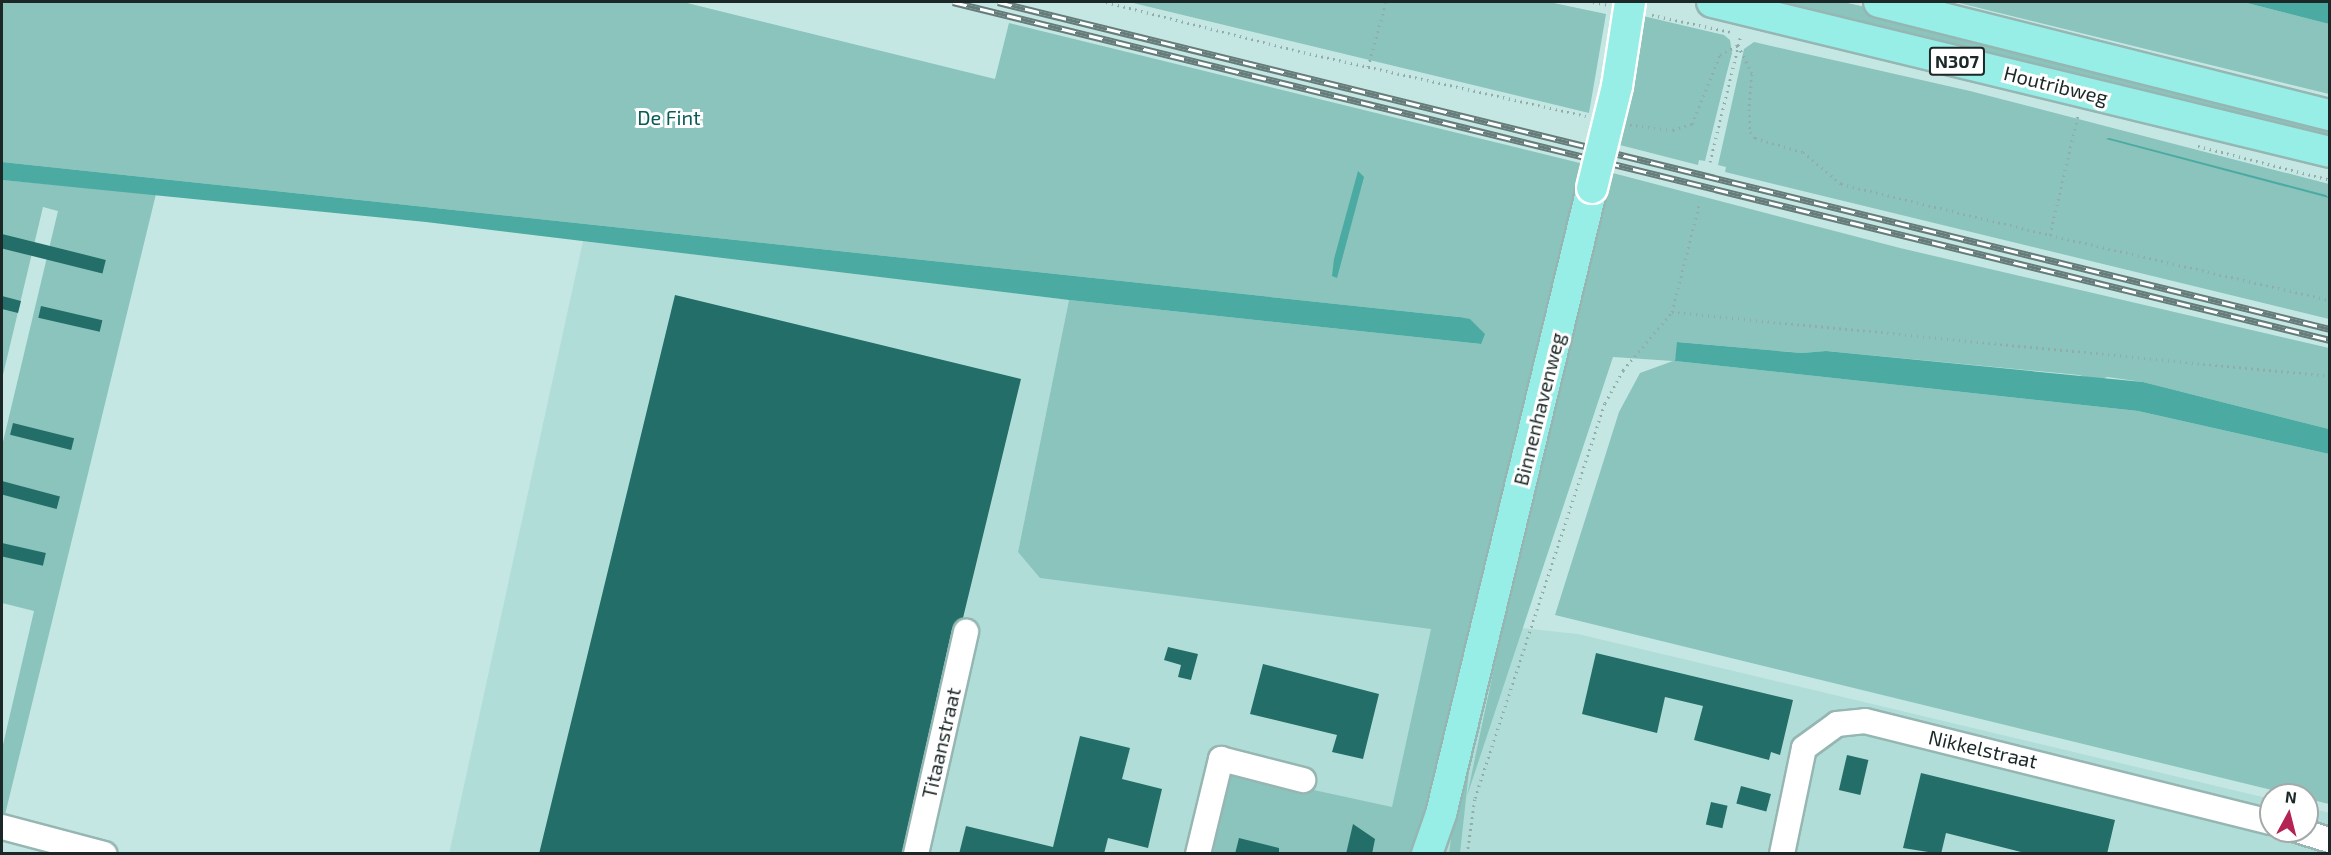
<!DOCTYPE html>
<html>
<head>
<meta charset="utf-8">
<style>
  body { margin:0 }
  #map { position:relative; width:2331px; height:855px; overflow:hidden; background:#c5e7e3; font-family:"Exo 2",sans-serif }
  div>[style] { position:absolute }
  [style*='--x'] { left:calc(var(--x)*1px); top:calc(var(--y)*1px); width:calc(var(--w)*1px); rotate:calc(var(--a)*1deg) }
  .built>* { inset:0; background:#b1ddd8 }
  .green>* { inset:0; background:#8ac4bd }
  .water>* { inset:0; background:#4baaa2 }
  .building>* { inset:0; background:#236e68; transform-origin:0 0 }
  .path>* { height:3px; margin-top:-1.5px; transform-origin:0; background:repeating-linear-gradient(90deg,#91aca9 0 1.5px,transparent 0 6px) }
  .roads { filter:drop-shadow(2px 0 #95b6b2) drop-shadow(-2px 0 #95b6b2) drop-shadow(0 2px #95b6b2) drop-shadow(0 -2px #95b6b2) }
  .minor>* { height:24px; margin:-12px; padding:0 12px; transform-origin:12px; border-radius:12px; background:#fff }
  .major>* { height:30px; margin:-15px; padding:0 15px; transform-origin:15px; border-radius:15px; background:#97eee7 }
  .rail>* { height:7px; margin-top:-3.5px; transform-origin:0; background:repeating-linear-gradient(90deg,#fff 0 14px,#667c7a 0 28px); box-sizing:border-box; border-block:2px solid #667c7a }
  .bridges { filter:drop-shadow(2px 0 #fff) drop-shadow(-2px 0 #fff) drop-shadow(0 2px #fff) drop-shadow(0 -2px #fff) }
  .major-bridge>* { height:30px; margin:-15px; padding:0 15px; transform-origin:15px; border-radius:15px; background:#97eee7 }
  span { translate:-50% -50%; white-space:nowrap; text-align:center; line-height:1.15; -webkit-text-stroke:6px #fff; paint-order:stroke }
  .shield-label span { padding:2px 4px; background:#fff; border:2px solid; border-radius:4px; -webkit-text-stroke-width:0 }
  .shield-label { font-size:18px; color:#1b2827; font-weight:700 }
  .street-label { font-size:20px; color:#1b2827 }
  .park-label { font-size:20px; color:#085c56 }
  .frame { position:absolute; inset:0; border:3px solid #1b2827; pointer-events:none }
  .north { position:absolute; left:2259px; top:783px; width:60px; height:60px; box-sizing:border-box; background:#fff; border:2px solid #a4a9a9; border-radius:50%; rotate:7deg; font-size:16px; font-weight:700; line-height:24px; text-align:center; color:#1b2827 }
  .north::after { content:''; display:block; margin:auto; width:21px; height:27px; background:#b32353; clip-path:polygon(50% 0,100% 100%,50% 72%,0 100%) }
</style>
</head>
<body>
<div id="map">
  <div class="built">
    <div style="clip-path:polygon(583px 241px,1069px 300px,1018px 552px,1041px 578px,1578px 634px,2271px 799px,2271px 831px,2307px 831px,2307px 807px,2330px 813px,2329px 854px,449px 854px)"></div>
  </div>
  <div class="green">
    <div style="clip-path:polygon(2px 2px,683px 2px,995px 79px,1009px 23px,1584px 164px,1419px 853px,1205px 853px,1226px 771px,1392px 807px,1431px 629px,1040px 578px,1018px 552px,1069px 300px,1481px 344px,1459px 317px,2px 162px)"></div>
    <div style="clip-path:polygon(1129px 2px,1549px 2px,1606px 14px,1589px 113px)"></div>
    <div style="clip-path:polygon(1755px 2px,1843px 2px,1929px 21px,2329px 122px,2329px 146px)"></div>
    <div style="clip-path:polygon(1955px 2px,2243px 2px,2329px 24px,2329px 94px)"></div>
    <div style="clip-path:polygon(1643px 16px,1724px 35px,1730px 40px,1732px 53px,1726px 76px,1705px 161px,1699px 160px,1698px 165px,1616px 144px)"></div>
    <div style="clip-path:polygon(1754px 42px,1970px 91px,2329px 184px,2329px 319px,1725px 172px,1726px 167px,1718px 165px,1744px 49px)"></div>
    <div style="clip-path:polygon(1609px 172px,1900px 248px,2329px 348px,2329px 429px,2143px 382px,2107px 377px,2099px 381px,2079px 375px,1826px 351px,1802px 353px,1678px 342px,1675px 361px,2138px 411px,2329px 454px,2329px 804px,1555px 615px,1619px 412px,1640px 373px,1673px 361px,1613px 357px,1467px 796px,1560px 356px)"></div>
    <div style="clip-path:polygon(2px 180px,156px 194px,3px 823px,2px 749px,34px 611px,2px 603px,2px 446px,58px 211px,43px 207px,2px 379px)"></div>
    <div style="clip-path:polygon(1474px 726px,1460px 853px,1449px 854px,1454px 815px)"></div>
  </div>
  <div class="water">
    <div style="clip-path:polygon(2243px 2px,2329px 2px,2329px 24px)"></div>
    <div style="clip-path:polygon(2109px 138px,2326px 195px,2329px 198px,2106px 139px)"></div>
    <div style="clip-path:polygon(2px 162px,1459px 317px,1470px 319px,1485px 334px,1481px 344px,1069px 300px,426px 222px,2px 180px)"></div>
    <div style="clip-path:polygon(1358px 171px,1364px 177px,1337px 278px,1332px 276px,1334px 259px)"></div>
    <div style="clip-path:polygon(1677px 342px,1802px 353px,1826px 351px,2143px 382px,2329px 429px,2329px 454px,2138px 411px,1675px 361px)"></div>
  </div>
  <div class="building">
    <div style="left:2px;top:234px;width:107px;height:14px;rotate:14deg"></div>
    <div style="clip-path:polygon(675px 295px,1021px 379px,963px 618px,952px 629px,902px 854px,539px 854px)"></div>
    <div style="clip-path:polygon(2px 296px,21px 301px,18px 313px,2px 309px)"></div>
    <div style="left:41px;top:306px;width:63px;height:12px;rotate:13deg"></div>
    <div style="left:13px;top:423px;width:63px;height:12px;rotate:14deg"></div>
    <div style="left:2px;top:481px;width:60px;height:13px;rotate:15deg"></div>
    <div style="left:2px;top:543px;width:45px;height:13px;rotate:13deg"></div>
    <div style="clip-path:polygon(1168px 647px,1198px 654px,1191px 680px,1178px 677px,1181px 665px,1164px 660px)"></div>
    <div style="clip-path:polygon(1596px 653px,1793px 700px,1780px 755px,1771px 752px,1769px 760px,1694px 740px,1703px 706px,1665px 697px,1657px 733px,1582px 714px)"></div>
    <div style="clip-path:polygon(1263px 664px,1379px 694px,1363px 759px,1332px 752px,1337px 735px,1250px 714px)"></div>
    <div style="clip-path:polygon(1080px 736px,1130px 748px,1122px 779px,1162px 789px,1148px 848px,1108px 838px,1104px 854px,959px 854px,966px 826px,1053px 847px)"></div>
    <div style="left:1847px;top:755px;width:22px;height:36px;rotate:13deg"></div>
    <div style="clip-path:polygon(1921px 773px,2115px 820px,2107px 854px,2029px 854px,1946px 833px,1941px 854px,1903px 848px)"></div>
    <div style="left:1741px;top:786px;width:31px;height:18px;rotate:15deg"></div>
    <div style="left:1711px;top:802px;width:17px;height:23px;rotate:13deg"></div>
    <div style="clip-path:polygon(1353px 824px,1375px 839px,1372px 854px,1346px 854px)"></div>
    <div style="clip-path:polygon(1239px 838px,1279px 848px,1279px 854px,1235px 854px)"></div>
  </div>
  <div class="path">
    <div style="--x:1106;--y:2;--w:198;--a:14.3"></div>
    <div style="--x:1298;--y:51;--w:295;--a:12.7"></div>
    <div style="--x:1593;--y:2;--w:15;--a:11"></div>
    <div style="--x:1652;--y:15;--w:81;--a:12.1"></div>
    <div style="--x:1368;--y:67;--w:67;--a:-74.5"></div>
    <div style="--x:1630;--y:125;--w:43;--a:6.6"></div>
    <div style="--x:1673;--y:130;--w:20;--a:-18"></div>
    <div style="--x:1692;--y:124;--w:74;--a:-67.9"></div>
    <div style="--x:1720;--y:55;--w:21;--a:-29"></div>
    <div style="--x:1738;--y:45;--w:32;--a:64"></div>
    <div style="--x:1752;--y:74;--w:35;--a:95"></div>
    <div style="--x:1749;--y:109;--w:23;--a:88"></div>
    <div style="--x:1750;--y:132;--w:8;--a:50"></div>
    <div style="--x:1755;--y:138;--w:50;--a:16.3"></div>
    <div style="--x:1803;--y:152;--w:50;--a:40.1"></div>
    <div style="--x:1841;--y:184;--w:215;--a:13.7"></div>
    <div style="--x:2050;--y:235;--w:123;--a:-76.9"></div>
    <div style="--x:2198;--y:146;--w:136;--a:14.4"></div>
    <div style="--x:1710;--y:162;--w:131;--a:-76.3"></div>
    <div style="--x:2050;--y:235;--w:287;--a:13.1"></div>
    <div style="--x:1672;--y:312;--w:661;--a:5.56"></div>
    <div style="--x:1467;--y:854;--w:57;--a:-81.9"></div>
    <div style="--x:1475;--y:798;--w:416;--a:-71.8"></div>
    <div style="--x:1605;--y:403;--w:38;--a:-61"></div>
    <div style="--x:1623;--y:370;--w:76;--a:-49.8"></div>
    <div style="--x:1672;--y:312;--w:114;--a:-75.8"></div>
  </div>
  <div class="roads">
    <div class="minor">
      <div style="--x:2;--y:827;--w:106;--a:14.8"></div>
      <div style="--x:2300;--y:831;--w:31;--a:17"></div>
      <div style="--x:916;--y:854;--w:228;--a:-77.3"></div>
      <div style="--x:1198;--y:854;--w:98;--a:-76.4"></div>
      <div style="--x:1221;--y:759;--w:85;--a:14.4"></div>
      <div style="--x:1782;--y:854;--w:108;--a:-78.3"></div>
      <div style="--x:1804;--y:748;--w:41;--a:-36"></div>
      <div style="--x:1837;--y:724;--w:28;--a:-6"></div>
      <div style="--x:1865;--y:721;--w:418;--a:14"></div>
    </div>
    <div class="major">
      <div style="--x:1712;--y:2;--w:636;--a:13.64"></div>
      <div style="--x:1879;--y:2;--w:465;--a:14.1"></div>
      <div style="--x:1427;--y:854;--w:42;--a:-70.7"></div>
      <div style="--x:1441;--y:814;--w:644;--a:-76.44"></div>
    </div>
  </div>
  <div class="rail">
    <div style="--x:953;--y:2;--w:1418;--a:13.79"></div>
    <div style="--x:998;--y:2;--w:1372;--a:13.79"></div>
  </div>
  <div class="bridges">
    <div class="major-bridge">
      <div style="--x:1592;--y:188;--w:105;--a:-76.2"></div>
      <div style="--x:1617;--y:86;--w:85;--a:-81.2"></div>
    </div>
  </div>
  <div class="shield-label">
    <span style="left:1957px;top:61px">N307</span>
  </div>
  <div class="street-label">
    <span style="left:2056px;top:85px;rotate:14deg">Houtribweg</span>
    <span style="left:1539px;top:409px;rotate:-76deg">Binnenhavenweg</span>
    <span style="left:941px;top:743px;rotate:-77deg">Titaanstraat</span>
    <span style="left:1983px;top:749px;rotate:13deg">Nikkelstraat</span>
  </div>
  <div class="park-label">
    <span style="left:669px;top:117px">De Fint</span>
  </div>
  <div class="frame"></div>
  <div class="north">N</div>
</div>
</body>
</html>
